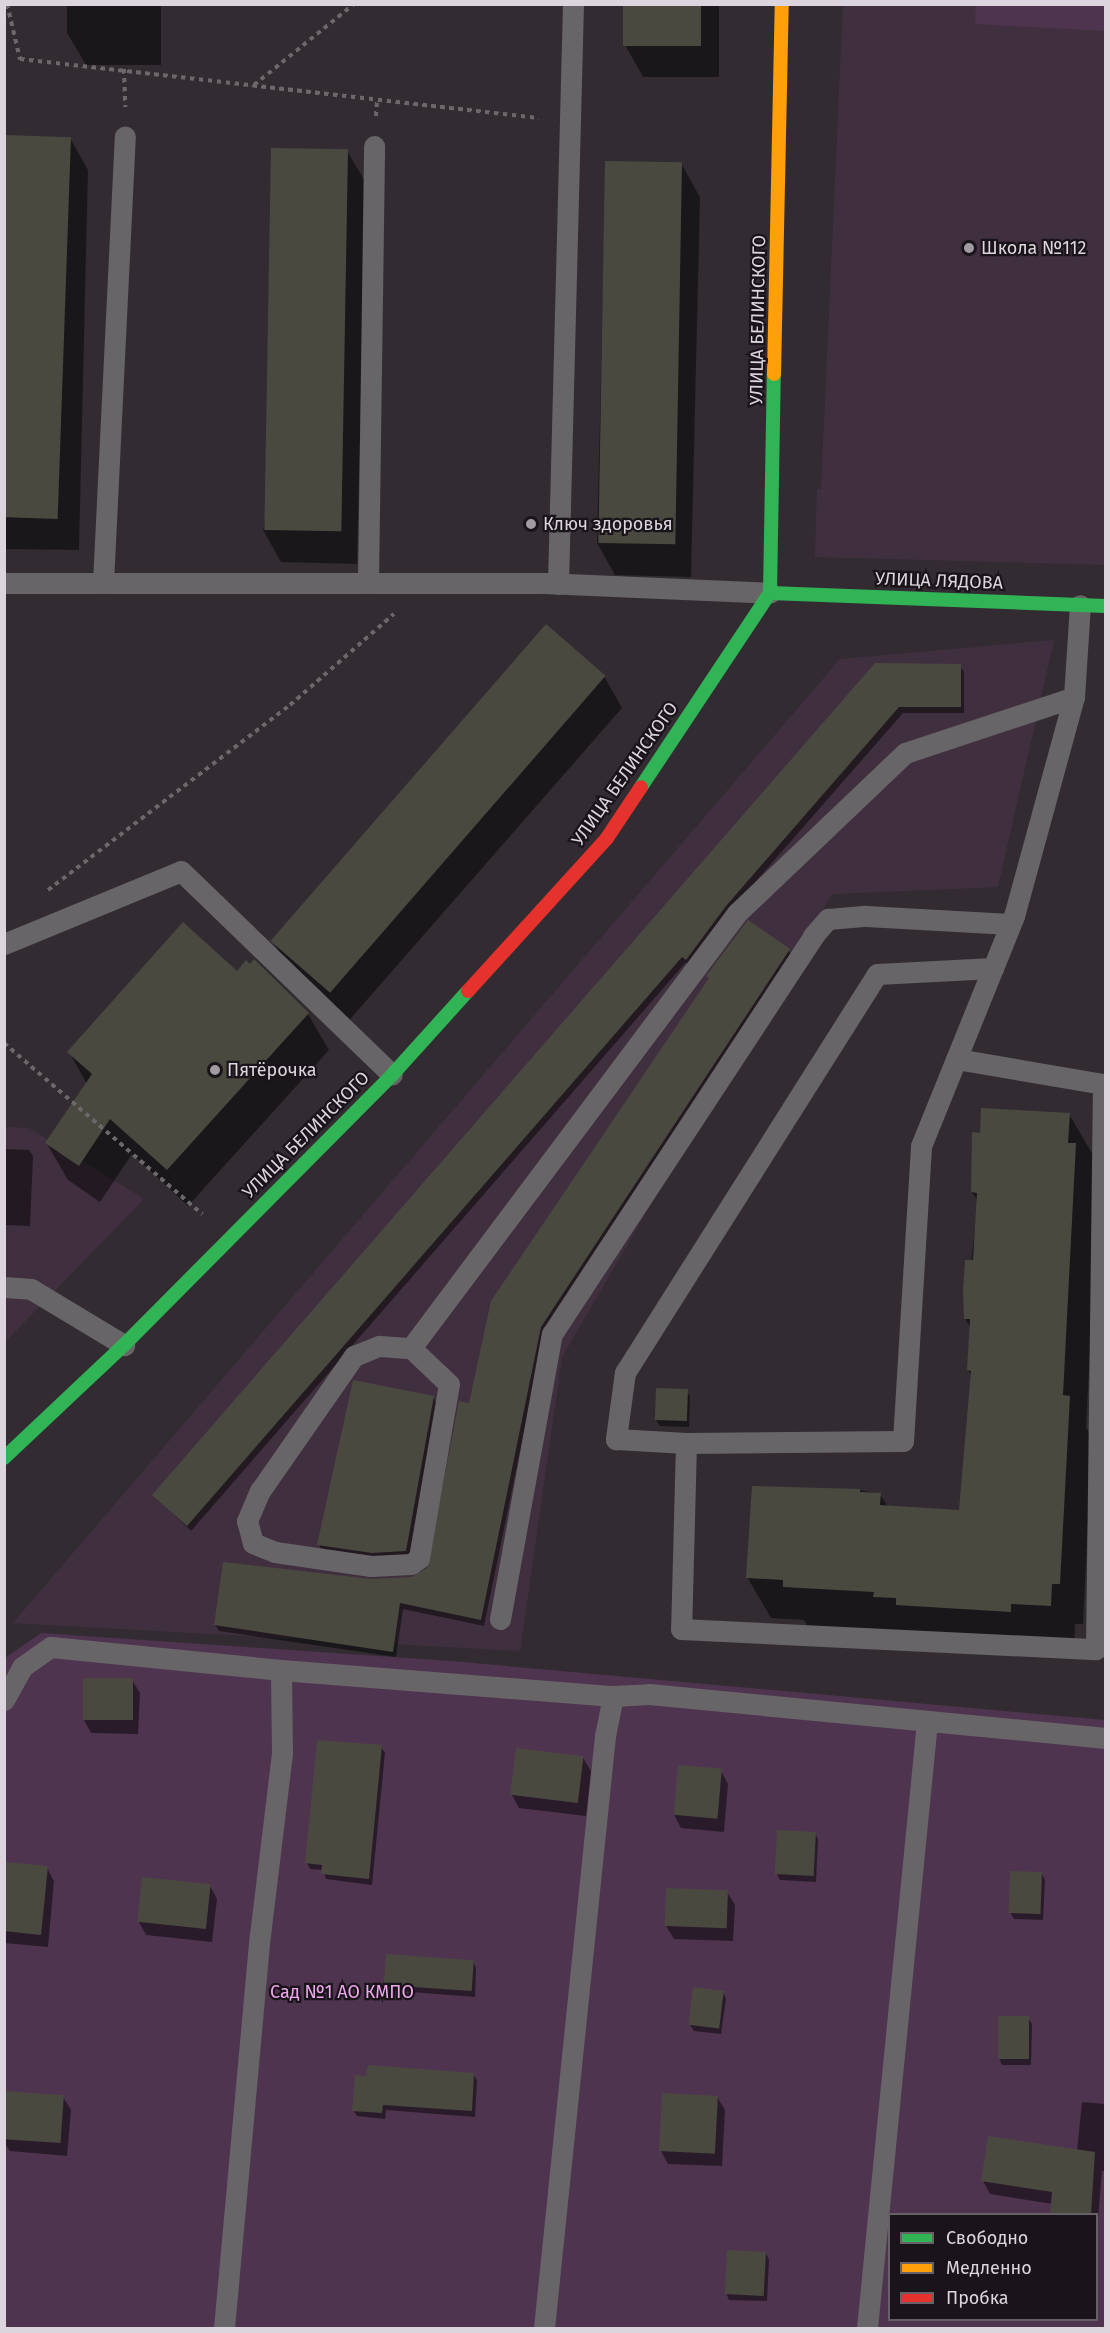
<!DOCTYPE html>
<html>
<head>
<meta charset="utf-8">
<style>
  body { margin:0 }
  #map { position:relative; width:1110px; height:2333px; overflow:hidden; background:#322c32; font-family:"Fira Sans",sans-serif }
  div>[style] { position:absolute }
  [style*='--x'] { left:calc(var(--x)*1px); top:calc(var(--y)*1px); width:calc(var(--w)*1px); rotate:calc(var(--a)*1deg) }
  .built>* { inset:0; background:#40303f }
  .green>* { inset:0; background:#4f344f }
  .shadow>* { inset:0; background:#0007 }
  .building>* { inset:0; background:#4a4940; transform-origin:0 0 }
  .path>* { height:4px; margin-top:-2px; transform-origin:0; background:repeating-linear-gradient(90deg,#6a686a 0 4.5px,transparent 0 9px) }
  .lane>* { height:21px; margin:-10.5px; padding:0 10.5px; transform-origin:10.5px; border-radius:10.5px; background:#686568 }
  .fast>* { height:14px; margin:-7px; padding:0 7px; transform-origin:7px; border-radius:7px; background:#30b455 }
  .slow>* { height:14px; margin:-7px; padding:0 7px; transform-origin:7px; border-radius:7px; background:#ff9f0a }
  .jam>* { height:14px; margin:-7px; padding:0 7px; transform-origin:7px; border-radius:7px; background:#e5322d }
  .dots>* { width:16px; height:16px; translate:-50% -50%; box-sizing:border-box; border:3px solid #191419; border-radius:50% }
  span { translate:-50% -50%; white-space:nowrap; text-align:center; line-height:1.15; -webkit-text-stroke:4.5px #191419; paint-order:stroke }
  .poi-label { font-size:18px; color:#ddd5dd }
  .left { translate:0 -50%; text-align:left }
  .street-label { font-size:18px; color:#ddd5dd }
  .park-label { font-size:18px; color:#eda7ec }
  .frame { position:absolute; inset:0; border:6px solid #ddd5dd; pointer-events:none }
  .legend { position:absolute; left:888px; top:2213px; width:210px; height:108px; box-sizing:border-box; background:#191419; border:2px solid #676167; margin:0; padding:8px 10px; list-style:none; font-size:18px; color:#ddd5dd }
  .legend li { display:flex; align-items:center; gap:12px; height:30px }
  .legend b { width:30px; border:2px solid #676167 }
</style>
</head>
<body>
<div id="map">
  <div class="built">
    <div style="clip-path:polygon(843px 5px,1105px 5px,1105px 565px,815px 557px,817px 489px,821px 489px)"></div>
    <div style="clip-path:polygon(1054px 640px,998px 887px,832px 894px,562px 1357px,520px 1651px,13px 1623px,840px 659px)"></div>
    <div style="clip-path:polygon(5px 1127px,29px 1128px,144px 1199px,5px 1342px)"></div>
  </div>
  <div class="green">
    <div style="clip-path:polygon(976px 5px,1105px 5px,1105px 31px,975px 24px)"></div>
    <div style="clip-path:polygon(evenodd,41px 1633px,451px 1661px,1105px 1720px,1105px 2328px,5px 2328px,5px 1658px,41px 1633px,890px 2214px,1096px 2214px,1096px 2320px,890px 2320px,890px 2214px)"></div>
  </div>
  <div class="shadow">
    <div style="clip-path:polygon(67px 4px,161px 4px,161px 65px,86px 65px,67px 33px)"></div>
    <div style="clip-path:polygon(625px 4px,719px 4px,719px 77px,643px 77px,625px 45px)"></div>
    <div style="clip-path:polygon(4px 136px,70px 138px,88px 170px,79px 550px,4px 549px)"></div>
    <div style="clip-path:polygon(347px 151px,366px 183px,357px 564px,281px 562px,263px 530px)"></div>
    <div style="clip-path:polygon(606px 163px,682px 165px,700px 197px,691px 577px,615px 575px,597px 543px)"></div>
    <div style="clip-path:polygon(876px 664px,960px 666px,964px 672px,964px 713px,903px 713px,729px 912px,690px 965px,686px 962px,191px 1531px,154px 1495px)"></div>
    <div style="clip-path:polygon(604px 676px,622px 708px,345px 1025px,291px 972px,272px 940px)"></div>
    <div style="clip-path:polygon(788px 950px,792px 956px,544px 1334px,484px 1626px,403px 1609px,396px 1657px,219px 1631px,215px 1625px,371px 1580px,412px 1578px,429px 1569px,471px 1405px)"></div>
    <div style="clip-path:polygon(237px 973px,308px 1014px,329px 1050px,188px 1206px,132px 1154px,100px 1202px,68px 1180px,47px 1144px,87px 1084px,69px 1052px)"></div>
    <div style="clip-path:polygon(1069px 1114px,1093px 1155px,1099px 1186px,1086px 1427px,1092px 1438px,1083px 1624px,1075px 1624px,1074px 1646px,808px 1627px,804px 1620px,771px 1618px,747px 1577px,859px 1490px,880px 1494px,888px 1507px,961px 1511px,972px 1376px,968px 1370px,971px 1328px,965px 1319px,978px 1201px,972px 1192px,981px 1134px)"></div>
    <div style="clip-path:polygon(4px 1149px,29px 1150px,33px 1156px,30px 1226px,4px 1225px)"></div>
    <div style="clip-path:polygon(687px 1391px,690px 1397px,689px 1427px,660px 1426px,656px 1420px)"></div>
    <div style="clip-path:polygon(433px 1397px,437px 1404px,409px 1557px,376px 1559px,322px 1551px,319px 1545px)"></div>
    <div style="clip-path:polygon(132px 1680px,140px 1693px,138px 1734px,91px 1733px,84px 1720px)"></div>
    <div style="clip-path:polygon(381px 1747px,385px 1753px,372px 1885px,326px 1879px,323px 1870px,310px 1869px,307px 1863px)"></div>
    <div style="clip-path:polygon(583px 1758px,591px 1771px,586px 1816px,519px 1808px,512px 1795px)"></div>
    <div style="clip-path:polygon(721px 1771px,728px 1784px,724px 1832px,681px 1828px,674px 1815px)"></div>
    <div style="clip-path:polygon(815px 1833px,818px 1839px,816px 1882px,780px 1880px,777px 1874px)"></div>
    <div style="clip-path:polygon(4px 1863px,47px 1868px,54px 1881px,48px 1947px,4px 1943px)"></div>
    <div style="clip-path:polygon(1042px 1874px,1045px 1880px,1043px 1920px,1014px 1919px,1010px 1912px)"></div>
    <div style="clip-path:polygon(210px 1886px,217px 1899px,212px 1942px,146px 1935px,139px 1922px)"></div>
    <div style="clip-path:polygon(727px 1892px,735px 1905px,733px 1941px,674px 1939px,666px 1926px)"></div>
    <div style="clip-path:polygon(473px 1961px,476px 1968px,475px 1997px,386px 1990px,383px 1984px)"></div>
    <div style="clip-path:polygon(723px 1992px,726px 1999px,721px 2034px,694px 2031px,690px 2025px)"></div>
    <div style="clip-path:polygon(1028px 2018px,1032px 2024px,1031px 2065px,1002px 2065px,999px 2058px)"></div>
    <div style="clip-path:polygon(474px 2075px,477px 2081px,475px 2117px,386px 2110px,385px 2119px,357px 2116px,353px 2110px,367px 2078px)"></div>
    <div style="clip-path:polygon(63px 2097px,71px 2110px,67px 2156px,10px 2151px,4px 2142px,4px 2109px)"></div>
    <div style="clip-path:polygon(717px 2097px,725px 2110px,722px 2166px,668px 2164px,661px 2151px)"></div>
    <div style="clip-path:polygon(1082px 2102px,1106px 2104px,1106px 2171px,1102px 2171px,1096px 2243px,1096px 2214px,1052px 2214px,1053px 2204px,990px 2194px,983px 2181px,1077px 2151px)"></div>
    <div style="clip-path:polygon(766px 2253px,769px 2260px,767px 2301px,729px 2300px,726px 2293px)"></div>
  </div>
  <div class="building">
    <div style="left:623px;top:4px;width:78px;height:42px"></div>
    <div style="left:4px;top:135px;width:67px;height:382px;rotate:2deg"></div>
    <div style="left:271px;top:148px;width:77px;height:382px;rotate:1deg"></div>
    <div style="left:605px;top:161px;width:77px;height:382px;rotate:1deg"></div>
    <div style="left:546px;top:624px;width:79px;height:420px;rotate:41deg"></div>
    <div style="clip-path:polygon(875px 663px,961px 664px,961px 707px,899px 707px,726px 906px,686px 960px,682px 957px,187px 1526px,152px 1495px)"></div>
    <div style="clip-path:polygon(748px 920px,790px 949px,541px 1327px,481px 1620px,400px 1603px,393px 1652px,214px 1625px,223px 1562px,371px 1579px,412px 1577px,427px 1568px,459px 1401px,469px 1403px,491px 1301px,709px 978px,706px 976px)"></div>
    <div style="clip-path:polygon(183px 922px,237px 971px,246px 960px,250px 964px,254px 959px,309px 1013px,167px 1170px,110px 1119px,79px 1166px,45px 1143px,92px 1074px,67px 1052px)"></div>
    <div style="clip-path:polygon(981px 1108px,1070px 1113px,1068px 1143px,1076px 1143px,1063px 1395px,1070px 1396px,1060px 1584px,1052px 1584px,1051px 1606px,1011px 1604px,1011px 1612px,896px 1605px,896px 1598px,873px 1597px,874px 1592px,783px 1587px,783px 1580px,746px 1578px,752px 1486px,860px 1489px,860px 1492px,881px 1493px,880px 1505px,959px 1510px,971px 1371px,967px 1370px,970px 1319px,964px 1319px,963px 1291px,965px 1260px,973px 1260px,977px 1193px,971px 1192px,972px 1132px,980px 1133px)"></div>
    <div style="clip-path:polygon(353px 1380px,434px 1396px,406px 1551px,372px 1553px,317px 1545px)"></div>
    <div style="left:656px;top:1388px;width:32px;height:32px;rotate:2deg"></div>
    <div style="left:83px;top:1678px;width:50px;height:42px"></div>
    <div style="clip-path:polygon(317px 1740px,382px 1745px,369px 1879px,321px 1874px,322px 1865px,305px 1863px)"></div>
    <div style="left:516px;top:1748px;width:68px;height:47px;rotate:7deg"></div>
    <div style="left:678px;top:1765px;width:44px;height:50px;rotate:5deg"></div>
    <div style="left:777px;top:1830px;width:39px;height:44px;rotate:3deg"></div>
    <div style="clip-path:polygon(4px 1862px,48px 1866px,41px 1935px,4px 1931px)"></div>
    <div style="left:1010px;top:1871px;width:32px;height:42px;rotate:2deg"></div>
    <div style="left:142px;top:1877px;width:69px;height:45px;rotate:6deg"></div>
    <div style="left:666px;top:1888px;width:62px;height:38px;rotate:2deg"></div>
    <div style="left:386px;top:1954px;width:88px;height:31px;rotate:4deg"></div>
    <div style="left:693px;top:1987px;width:31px;height:38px;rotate:7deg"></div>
    <div style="left:998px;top:2016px;width:31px;height:43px"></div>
    <div style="clip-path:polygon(368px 2065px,474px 2073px,472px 2111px,383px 2105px,382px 2113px,352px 2111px,355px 2075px,366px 2076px)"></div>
    <div style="left:4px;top:2091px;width:60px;height:48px;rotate:4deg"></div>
    <div style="left:662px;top:2093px;width:56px;height:58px;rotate:3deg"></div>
    <div style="clip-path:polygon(988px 2136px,1095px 2152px,1091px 2214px,1050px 2214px,1052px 2192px,981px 2181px)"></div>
    <div style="left:727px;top:2250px;width:39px;height:44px;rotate:3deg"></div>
  </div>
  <div class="path">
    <div style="--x:7;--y:4;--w:57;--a:76.7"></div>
    <div style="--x:20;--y:59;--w:522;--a:6.49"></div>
    <div style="--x:124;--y:69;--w:38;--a:88"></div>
    <div style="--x:254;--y:85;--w:129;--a:-39"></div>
    <div style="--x:376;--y:116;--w:14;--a:-86"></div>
    <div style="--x:48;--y:890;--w:305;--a:-37.4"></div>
    <div style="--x:290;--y:705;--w:138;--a:-41.2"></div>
    <div style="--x:4;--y:1043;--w:262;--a:40.8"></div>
  </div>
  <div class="lane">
    <div style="--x:4;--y:583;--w:540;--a:0"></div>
    <div style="--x:544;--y:583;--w:226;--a:2.5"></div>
    <div style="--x:103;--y:583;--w:447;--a:-87.2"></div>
    <div style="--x:368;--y:583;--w:437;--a:-89.2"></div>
    <div style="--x:558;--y:584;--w:580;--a:-88.52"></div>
    <div style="--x:4;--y:944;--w:191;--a:-22.4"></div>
    <div style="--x:181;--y:871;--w:293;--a:44"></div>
    <div style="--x:993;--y:968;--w:116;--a:177"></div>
    <div style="--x:877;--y:974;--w:471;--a:122.3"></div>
    <div style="--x:625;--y:1372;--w:68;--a:97.7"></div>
    <div style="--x:616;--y:1439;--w:70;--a:3.3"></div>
    <div style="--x:686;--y:1443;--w:217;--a:-0.5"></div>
    <div style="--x:903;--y:1441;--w:296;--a:-86.5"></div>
    <div style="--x:921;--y:1146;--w:192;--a:-68"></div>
    <div style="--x:993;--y:968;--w:56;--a:-68"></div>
    <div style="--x:1014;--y:916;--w:227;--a:-74.7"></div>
    <div style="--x:1074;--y:697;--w:92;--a:-86.3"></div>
    <div style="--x:4;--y:1287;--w:27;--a:4"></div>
    <div style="--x:31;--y:1289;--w:109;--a:31.1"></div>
    <div style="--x:411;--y:1348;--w:52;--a:43.5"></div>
    <div style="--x:449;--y:1384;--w:177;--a:99.8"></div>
    <div style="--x:419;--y:1558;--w:10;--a:143"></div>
    <div style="--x:411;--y:1564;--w:40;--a:177.1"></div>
    <div style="--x:371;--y:1566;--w:97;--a:-171.7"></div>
    <div style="--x:275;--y:1552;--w:24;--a:-158"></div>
    <div style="--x:253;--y:1543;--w:23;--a:-105"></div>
    <div style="--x:247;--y:1521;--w:33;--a:-67"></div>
    <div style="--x:260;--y:1491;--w:165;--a:-55.2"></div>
    <div style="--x:354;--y:1356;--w:27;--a:-22"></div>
    <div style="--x:379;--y:1346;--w:32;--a:4"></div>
    <div style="--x:411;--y:1348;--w:544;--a:-53.15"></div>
    <div style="--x:737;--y:913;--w:232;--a:-43.6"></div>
    <div style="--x:905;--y:753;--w:178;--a:-18.3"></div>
    <div style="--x:686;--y:1443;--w:186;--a:91.5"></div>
    <div style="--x:681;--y:1629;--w:415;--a:2.8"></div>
    <div style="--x:1096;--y:1649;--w:565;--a:-89.29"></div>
    <div style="--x:1103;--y:1084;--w:149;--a:-170.3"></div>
    <div style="--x:500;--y:1619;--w:290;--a:-79.7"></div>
    <div style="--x:552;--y:1334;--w:476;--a:-56.7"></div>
    <div style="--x:813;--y:936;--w:23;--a:-49"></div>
    <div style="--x:828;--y:919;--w:38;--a:-5"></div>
    <div style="--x:866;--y:916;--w:144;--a:3.2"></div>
    <div style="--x:4;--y:1700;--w:38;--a:-61"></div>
    <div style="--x:22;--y:1667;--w:35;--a:-35"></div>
    <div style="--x:51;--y:1647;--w:231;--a:5.7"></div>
    <div style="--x:281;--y:1670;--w:333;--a:4.5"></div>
    <div style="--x:613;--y:1696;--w:36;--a:-3"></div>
    <div style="--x:649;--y:1694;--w:459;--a:5.5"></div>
    <div style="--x:224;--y:2328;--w:395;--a:-84.8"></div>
    <div style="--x:260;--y:1935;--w:183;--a:-83.1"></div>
    <div style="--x:282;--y:1753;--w:83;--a:-90.7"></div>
    <div style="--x:544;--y:2328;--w:595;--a:-84.12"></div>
    <div style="--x:605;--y:1736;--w:41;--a:-78.7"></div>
    <div style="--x:867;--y:2328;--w:610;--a:-84.35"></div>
  </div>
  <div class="fast">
    <div style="--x:770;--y:593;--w:336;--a:2.2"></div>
    <div style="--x:641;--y:787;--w:233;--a:-56.4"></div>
    <div style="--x:770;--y:593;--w:219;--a:-89"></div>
    <div style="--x:4;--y:1458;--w:165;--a:-43.3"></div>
    <div style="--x:124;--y:1345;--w:380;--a:-45.2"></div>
    <div style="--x:392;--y:1075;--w:113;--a:-47.9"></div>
  </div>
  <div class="slow">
    <div style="--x:774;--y:374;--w:370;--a:-88.8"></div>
  </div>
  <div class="jam">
    <div style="--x:468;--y:991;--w:207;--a:-47.7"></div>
    <div style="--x:607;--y:838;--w:61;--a:-56.3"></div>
  </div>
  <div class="dots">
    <div style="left:969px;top:248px;background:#a19aa1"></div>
    <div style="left:531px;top:524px;background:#a19aa1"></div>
    <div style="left:215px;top:1070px;background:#a19aa1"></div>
  </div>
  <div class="poi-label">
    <span class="left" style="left:981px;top:248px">Школа №112</span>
    <span class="left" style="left:543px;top:524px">Ключ здоровья</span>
    <span class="left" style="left:227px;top:1070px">Пятёрочка</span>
  </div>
  <div class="street-label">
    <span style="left:758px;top:320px;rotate:-89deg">УЛИЦА БЕЛИНСКОГО</span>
    <span style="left:939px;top:581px;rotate:2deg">УЛИЦА ЛЯДОВА</span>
    <span style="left:625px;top:774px;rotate:-55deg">УЛИЦА БЕЛИНСКОГО</span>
    <span style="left:306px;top:1135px;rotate:-45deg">УЛИЦА БЕЛИНСКОГО</span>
  </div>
  <div class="park-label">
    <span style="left:342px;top:1992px">Сад №1 АО КМПО</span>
  </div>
  <div class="frame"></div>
  <ul class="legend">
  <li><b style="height:8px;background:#30b455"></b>Свободно</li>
  <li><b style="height:8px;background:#ff9f0a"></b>Медленно</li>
  <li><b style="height:8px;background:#e5322d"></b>Пробка</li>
  </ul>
</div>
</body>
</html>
